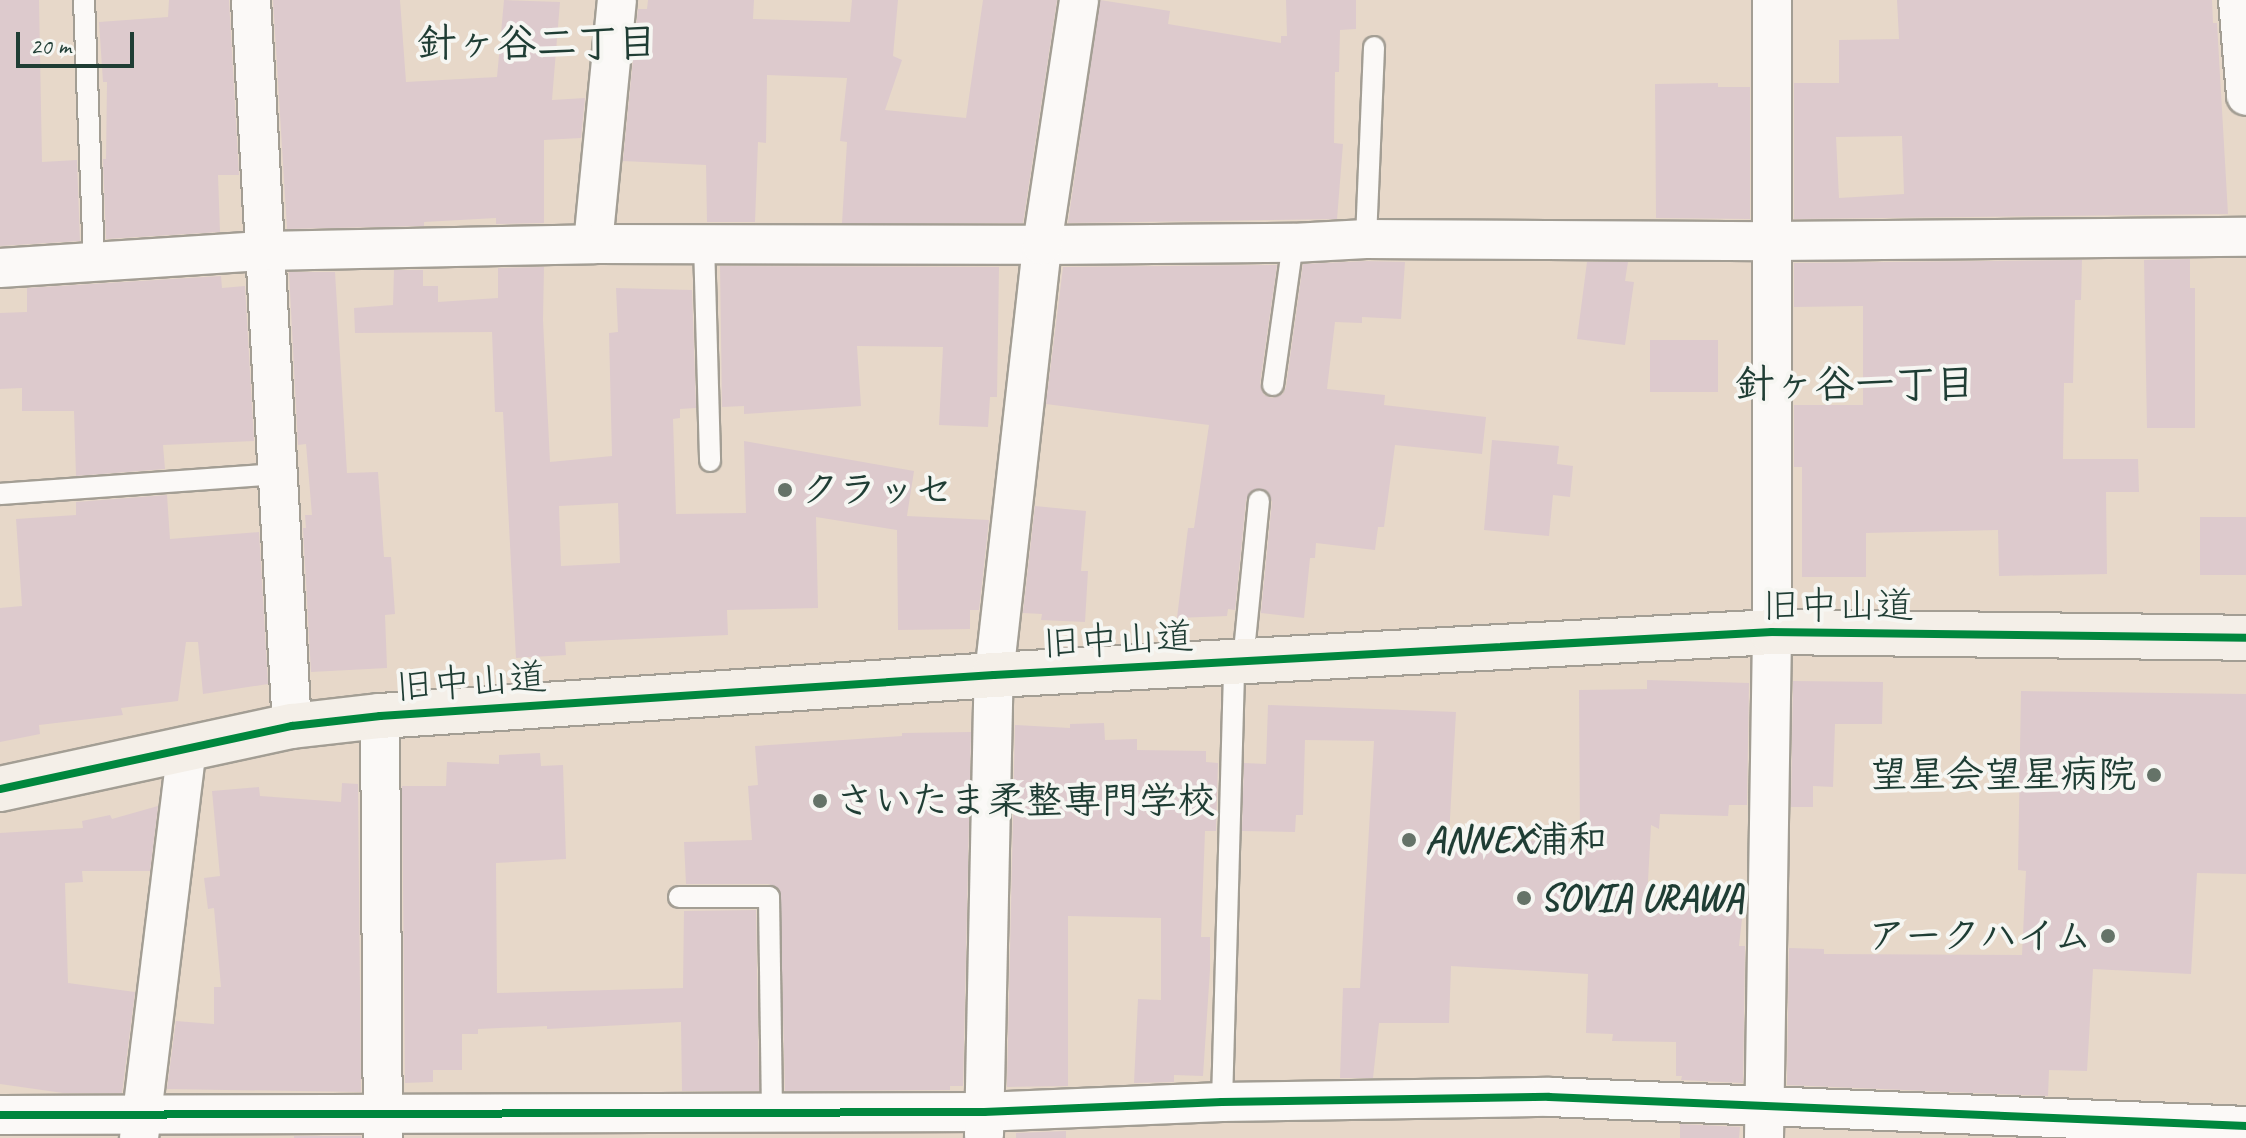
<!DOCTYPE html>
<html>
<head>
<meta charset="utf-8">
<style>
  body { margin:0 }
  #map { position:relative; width:2246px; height:1138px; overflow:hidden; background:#e7d8c9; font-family:Caveat,"Klee One",sans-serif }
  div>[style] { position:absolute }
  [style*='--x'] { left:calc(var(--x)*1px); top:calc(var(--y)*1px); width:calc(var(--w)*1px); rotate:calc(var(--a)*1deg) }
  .building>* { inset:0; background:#ddcacd; transform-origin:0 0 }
  .roads { filter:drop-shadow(2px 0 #a39e94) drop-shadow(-2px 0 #a39e94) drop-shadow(0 2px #a39e94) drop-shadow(0 -2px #a39e94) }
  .service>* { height:20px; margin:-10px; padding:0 10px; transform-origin:10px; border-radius:10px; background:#fbf9f7 }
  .minor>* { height:38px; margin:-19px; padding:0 19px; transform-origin:19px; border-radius:19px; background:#fbf9f7 }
  .secondary>* { height:44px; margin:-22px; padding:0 22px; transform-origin:22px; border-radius:22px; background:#f4efe8 }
  .cycleway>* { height:8px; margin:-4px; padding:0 4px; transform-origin:4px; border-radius:4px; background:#00873e }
  .dots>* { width:22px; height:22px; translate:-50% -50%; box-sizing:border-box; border:4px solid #f6f6f2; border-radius:50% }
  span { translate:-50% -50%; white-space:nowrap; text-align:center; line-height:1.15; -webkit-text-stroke:8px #f6f6f2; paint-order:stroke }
  .poi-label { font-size:38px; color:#1f3d34; font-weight:700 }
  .left { translate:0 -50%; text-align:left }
  .right { translate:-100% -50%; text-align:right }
  .street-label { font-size:38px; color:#1f3d34 }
  .neighbourhood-label { font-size:40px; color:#1f3d34; font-weight:700 }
  .scale { position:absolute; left:16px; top:32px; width:118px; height:36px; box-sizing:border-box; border:4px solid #1f3d34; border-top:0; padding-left:10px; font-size:24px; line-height:28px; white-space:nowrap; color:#1f3d34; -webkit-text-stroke:6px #f6f6f2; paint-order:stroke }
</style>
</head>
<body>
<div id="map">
  <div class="building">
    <div style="clip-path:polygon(0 0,39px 0,42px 162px,77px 160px,80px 241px,0 246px)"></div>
    <div style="clip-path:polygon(169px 0,229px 0,239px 175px,218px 175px,220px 232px,106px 239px,103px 159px,106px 159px,107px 82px,103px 82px,99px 22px,168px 17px)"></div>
    <div style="clip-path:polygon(273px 0,400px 0,406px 82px,497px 77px,504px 0,560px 2px,552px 100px,585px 98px,581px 138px,544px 140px,544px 223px,496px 224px,496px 218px,424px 222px,424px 226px,287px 229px)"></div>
    <div style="clip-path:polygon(648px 0,754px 0,753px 19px,850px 22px,852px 0,898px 0,893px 56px,902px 60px,885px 110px,966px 118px,983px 0,1057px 0,1023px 223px,842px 223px,847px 142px,840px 141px,847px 78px,767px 75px,766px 143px,758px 142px,755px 222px,707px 222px,706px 165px,623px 161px,638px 9px,647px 9px)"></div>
    <div style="clip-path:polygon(1100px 0,1170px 11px,1168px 24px,1281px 43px,1281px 36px,1287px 36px,1286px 0,1356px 0,1356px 29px,1340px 30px,1339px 72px,1335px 72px,1334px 143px,1343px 144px,1337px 219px,1068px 223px)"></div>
    <div style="clip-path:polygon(evenodd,1897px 0,2212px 0,2213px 23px,2217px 23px,2228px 214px,1794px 219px,1794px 83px,1839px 83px,1839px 40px,1899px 39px,1897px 0,1902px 136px,1904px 194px,1839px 198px,1836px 137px,1902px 136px)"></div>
    <div style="clip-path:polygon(1718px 83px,1718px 87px,1750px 87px,1750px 219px,1656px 218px,1655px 84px)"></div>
    <div style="clip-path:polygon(2190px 259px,2190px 288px,2195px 288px,2195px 428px,2147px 428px,2144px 260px)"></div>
    <div style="clip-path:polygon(2082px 260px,2081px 300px,2075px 300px,2073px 383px,2064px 383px,2063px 459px,2138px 459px,2139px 492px,2106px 492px,2107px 574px,1999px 576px,1998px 530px,1866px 533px,1866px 577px,1802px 577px,1802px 467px,1794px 467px,1794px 405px,1863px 405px,1863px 306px,1794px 307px,1794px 263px)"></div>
    <div style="clip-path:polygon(1367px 261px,1405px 262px,1401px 319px,1362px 317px,1362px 323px,1335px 322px,1327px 389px,1385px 395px,1384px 405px,1486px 417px,1482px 454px,1395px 445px,1384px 527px,1378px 527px,1375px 550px,1316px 543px,1315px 558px,1310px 558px,1304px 618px,1261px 613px,1272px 502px,1266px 490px,1253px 490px,1246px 500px,1235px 610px,1228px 609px,1227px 616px,1177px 618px,1188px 528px,1194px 528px,1209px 425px,1046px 404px,1063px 267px,1277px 265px,1260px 383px,1264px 395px,1272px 398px,1283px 394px,1286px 387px,1303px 264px)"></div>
    <div style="clip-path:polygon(1587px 262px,1628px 262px,1625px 281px,1634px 282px,1625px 345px,1577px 339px)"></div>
    <div style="clip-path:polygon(720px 266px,999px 267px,997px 397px,990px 397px,988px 427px,939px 425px,943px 347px,857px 346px,861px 406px,744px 414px,744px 406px,722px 407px)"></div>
    <div style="clip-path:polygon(evenodd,544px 267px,543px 320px,550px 462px,612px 456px,609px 333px,618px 332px,616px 288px,692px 290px,696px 408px,680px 409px,680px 418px,673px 419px,676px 514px,746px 513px,744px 441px,914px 471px,907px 516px,989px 520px,979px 610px,970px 610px,970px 629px,898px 630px,897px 530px,816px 517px,818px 608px,727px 610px,728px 635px,565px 642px,566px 655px,516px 658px,503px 412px,495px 412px,492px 332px,355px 333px,354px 308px,393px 305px,394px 270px,423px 270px,423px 286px,438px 286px,438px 302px,498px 298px,498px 268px,544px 267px,618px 503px,620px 563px,561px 566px,559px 506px,618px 503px)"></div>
    <div style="clip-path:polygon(289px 272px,335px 272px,347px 473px,378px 472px,384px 557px,391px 557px,395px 614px,385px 615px,387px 668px,311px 672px,303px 528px,306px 528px,305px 515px,312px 515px,306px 444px,298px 445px)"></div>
    <div style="clip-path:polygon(221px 276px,222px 288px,245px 286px,254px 441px,163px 445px,165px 469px,76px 476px,74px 411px,22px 411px,22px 388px,0 389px,0 313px,27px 312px,27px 288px)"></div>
    <div style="left:1650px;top:340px;width:68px;height:52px"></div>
    <div style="clip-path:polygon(1492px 440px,1559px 446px,1557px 464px,1573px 466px,1570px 497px,1553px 495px,1549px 536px,1484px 530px)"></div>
    <div style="clip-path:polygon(167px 495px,170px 539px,259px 532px,268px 684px,203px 694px,198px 642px,186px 642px,178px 701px,121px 708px,123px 715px,39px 725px,40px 734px,0 742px,0 608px,22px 606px,16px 519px,76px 515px,76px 502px)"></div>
    <div style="clip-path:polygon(1035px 506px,1086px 511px,1081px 571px,1088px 571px,1085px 622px,1041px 620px,1042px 614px,1023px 613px)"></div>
    <div style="left:2246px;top:517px;width:58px;height:46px;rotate:90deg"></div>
    <div style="clip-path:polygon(1647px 680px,1749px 683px,1747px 805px,1729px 805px,1728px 816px,1660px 814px,1659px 829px,1651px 825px,1647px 900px,1743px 910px,1739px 946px,1745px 946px,1743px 1083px,1681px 1080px,1682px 1076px,1676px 1076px,1676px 1042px,1612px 1041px,1613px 1034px,1586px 1033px,1588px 974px,1451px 966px,1449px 1023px,1379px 1023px,1373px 1078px,1340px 1078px,1343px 988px,1360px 988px,1374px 741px,1305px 740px,1303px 815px,1296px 815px,1295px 832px,1242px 831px,1244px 763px,1266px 764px,1268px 705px,1456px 712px,1449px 836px,1580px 843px,1579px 690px,1647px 689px)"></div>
    <div style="clip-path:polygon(1793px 681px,1883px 682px,1882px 724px,1835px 724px,1833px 787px,1813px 786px,1813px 807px,1791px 807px)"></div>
    <div style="clip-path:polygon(2021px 691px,2246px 694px,2246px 874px,2197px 873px,2191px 974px,2093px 969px,2087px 1071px,2049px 1070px,2048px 1096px,1787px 1085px,1789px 948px,1824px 949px,1824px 954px,2022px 955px,2026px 871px,2018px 870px)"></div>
    <div style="clip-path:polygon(1104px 723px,1105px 740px,1137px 739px,1137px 750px,1206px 751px,1206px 762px,1218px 763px,1216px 831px,1205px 831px,1201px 937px,1210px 937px,1210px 970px,1203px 1076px,1174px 1075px,1174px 1082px,1134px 1083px,1138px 999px,1161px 1000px,1161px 918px,1068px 916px,1068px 1086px,1007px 1087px,1015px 725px,1070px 728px,1070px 724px)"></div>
    <div style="clip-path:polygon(971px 732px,963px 1086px,950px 1086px,950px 1090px,785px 1091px,780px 891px,769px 884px,686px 884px,684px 842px,752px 840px,748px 786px,758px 785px,755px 746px,902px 736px,902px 733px)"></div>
    <div style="clip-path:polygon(540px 753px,541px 766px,563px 765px,566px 859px,496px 863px,497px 993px,683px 988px,684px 911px,756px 910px,759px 1091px,682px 1091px,681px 1022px,547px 1029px,547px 1026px,478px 1029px,478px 1034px,462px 1034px,462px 1070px,433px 1070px,433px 1082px,405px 1083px,402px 786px,446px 786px,447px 762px,499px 764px,499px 755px)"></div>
    <div style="clip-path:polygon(342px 783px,358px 784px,361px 1092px,167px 1089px,176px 1021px,214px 1024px,214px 987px,221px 987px,214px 908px,208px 909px,204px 878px,220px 876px,212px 791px,259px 787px,260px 796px,341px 802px)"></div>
    <div style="clip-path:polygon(158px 806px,150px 871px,82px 871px,83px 882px,65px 883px,68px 983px,135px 992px,122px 1093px,63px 1093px,0 1084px,0 833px,83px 828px,82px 821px,110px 815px,112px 819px)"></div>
    <div style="clip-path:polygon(1680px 1124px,1740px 1127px,1739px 1138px,1680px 1138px)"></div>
    <div style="clip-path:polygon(1066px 1131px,1066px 1138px,1016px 1138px,1016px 1133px)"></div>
    <div style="left:294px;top:1136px;width:67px;height:2px"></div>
  </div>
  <div class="roads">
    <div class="service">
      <div style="--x:84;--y:0;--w:262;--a:87.8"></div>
      <div style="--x:1366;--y:239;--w:192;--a:-87.6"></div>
      <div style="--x:704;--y:243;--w:218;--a:88.4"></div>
      <div style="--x:1273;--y:385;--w:143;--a:-82"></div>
      <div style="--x:0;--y:494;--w:279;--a:-4.1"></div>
      <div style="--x:1243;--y:661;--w:161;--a:-84.3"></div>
      <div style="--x:679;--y:897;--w:90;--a:0"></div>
      <div style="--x:769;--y:897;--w:217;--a:89.2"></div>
      <div style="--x:1222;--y:1102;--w:441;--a:-88.4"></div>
    </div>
    <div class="minor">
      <div style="--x:251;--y:0;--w:727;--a:86.77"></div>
      <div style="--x:2238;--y:0;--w:96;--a:85.2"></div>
      <div style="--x:593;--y:244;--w:245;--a:-84.4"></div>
      <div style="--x:0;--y:268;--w:266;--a:-3.7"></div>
      <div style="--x:265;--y:251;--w:328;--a:-1.2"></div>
      <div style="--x:593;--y:244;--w:449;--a:0.1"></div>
      <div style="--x:1042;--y:245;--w:251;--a:-0.5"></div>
      <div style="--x:1293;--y:243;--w:73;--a:-3.1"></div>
      <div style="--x:1366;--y:239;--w:407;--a:0.3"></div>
      <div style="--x:1773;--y:241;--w:473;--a:-0.5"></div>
      <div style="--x:380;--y:716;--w:422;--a:89.6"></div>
      <div style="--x:0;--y:1115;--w:984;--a:-0.17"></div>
      <div style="--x:984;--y:1112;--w:238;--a:-2.4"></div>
      <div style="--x:1222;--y:1102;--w:327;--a:-0.9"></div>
      <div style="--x:1549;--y:1097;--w:698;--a:2.38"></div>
      <div style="--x:984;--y:1135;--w:460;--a:-88.8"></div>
      <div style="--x:994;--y:675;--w:433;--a:-83.6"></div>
      <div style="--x:1042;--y:245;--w:248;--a:-81.4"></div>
      <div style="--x:139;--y:1138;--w:392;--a:-83"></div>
      <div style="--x:1764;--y:1138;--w:506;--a:-89.09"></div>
      <div style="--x:1772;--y:632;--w:632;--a:-90"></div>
    </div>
    <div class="secondary">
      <div style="--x:0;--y:789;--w:299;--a:-12.2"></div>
      <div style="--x:292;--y:726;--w:89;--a:-6.5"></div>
      <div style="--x:380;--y:716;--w:615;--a:-3.82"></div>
      <div style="--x:994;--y:675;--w:779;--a:-3.16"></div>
      <div style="--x:1772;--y:632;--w:474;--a:0.7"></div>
    </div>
  </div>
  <div class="cycleway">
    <div style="--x:0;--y:789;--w:299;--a:-12.2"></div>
    <div style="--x:292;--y:726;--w:89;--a:-6.5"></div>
    <div style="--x:380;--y:716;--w:615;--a:-3.82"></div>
    <div style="--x:994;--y:675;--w:779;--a:-3.16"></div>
    <div style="--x:1772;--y:632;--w:474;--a:0.7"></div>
    <div style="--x:0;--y:1115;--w:984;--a:-0.17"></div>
    <div style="--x:984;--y:1112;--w:238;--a:-2.4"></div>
    <div style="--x:1222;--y:1102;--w:327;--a:-0.9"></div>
    <div style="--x:1549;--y:1097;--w:698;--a:2.38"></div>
  </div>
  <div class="dots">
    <div style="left:785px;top:490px;background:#657368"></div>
    <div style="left:2154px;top:775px;background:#657368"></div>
    <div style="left:820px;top:801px;background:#657368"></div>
    <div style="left:1409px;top:840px;background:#657368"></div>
    <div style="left:1524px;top:898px;background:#657368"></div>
    <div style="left:2108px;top:936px;background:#657368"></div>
  </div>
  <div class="poi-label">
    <span class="left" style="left:801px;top:490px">クラッセ</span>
    <span class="right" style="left:2136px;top:775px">望星会望星病院</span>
    <span class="left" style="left:836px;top:801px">さいたま柔整専門学校</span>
    <span class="left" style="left:1425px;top:840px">ANNEX浦和</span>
    <span class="left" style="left:1540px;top:898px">SOVIA URAWA</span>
    <span class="right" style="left:2092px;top:936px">アークハイム</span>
  </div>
  <div class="street-label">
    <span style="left:1838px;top:606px">旧中山道</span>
    <span style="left:1118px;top:640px;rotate:-3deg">旧中山道</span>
    <span style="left:471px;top:682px;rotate:-4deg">旧中山道</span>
  </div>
  <div class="neighbourhood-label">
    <span style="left:537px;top:43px">針ヶ谷二丁目</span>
    <span style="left:1855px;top:384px">針ヶ谷一丁目</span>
  </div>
  <div class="scale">20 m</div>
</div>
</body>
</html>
